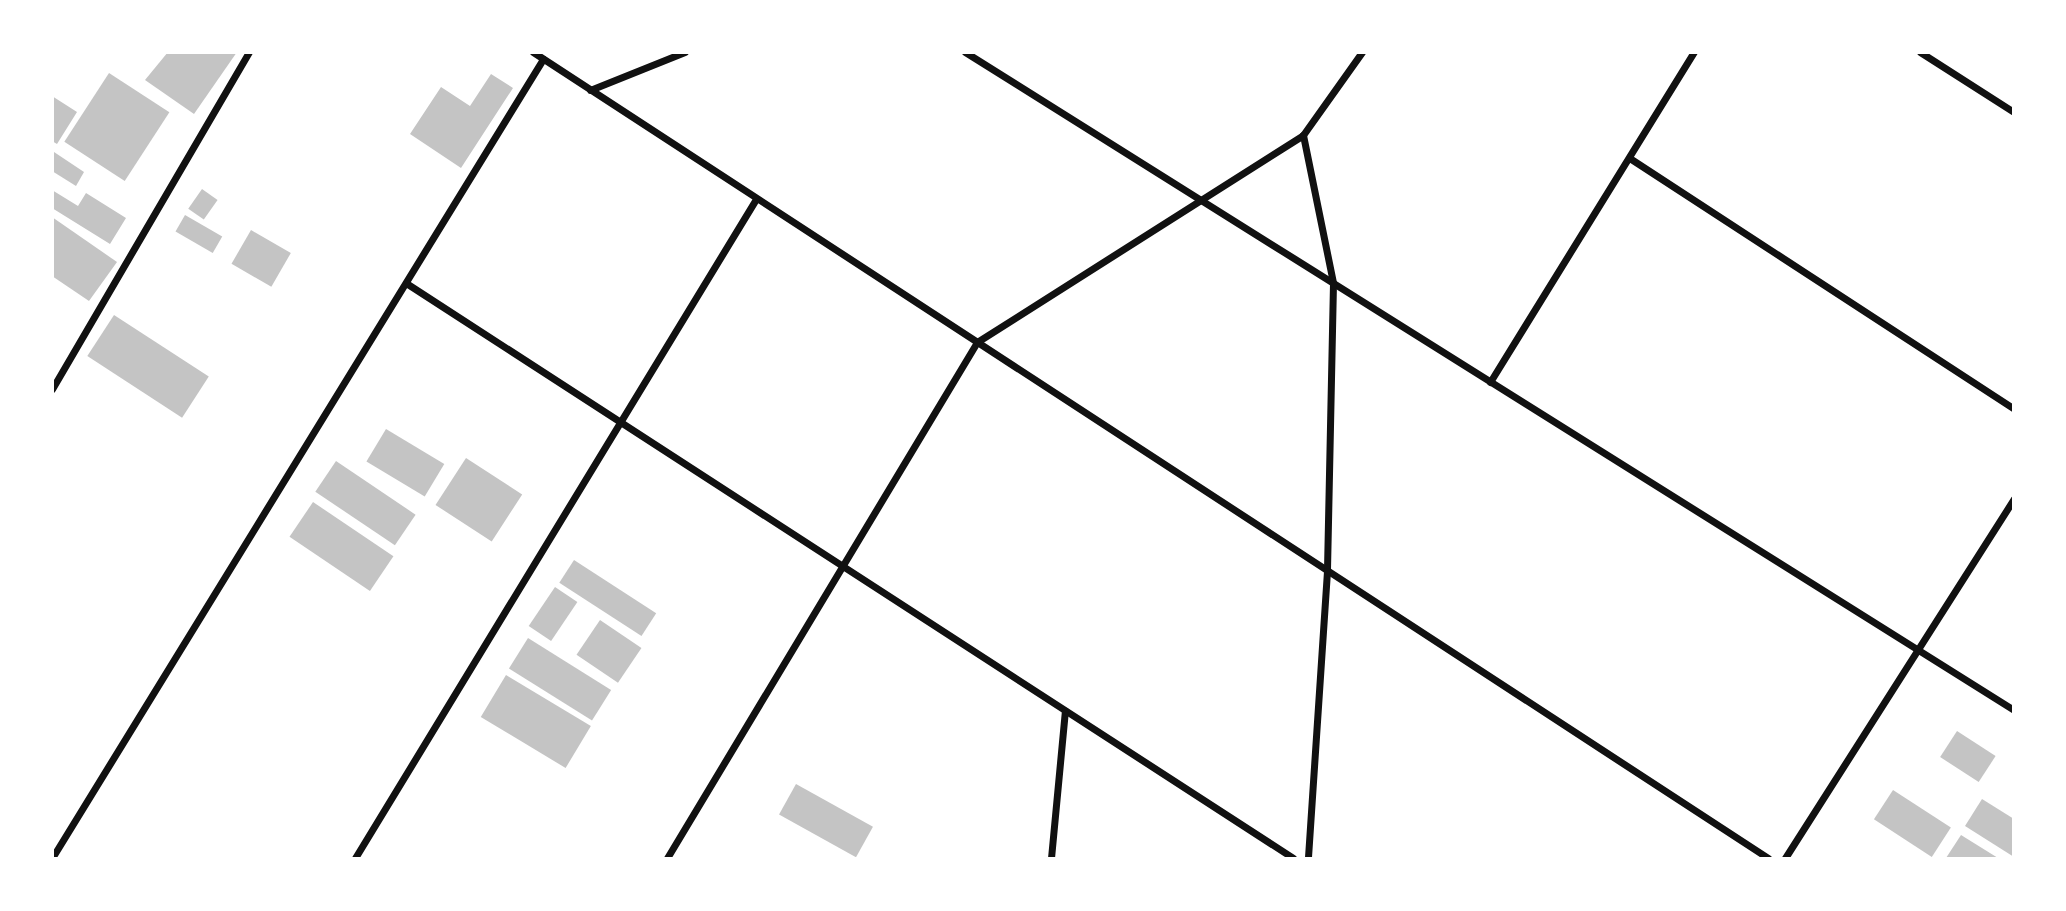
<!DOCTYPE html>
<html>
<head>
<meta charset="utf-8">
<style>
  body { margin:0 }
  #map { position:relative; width:2066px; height:911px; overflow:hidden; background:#fff; font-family:"Source Serif 4",serif }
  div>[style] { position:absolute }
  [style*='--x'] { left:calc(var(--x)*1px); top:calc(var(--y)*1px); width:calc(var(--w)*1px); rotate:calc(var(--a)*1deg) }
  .building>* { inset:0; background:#c4c4c4; transform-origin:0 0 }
  .minor>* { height:7px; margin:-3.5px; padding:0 3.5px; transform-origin:3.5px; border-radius:3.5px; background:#111 }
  span { translate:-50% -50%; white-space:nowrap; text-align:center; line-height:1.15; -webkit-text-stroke:7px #fff; paint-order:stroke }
  .frame { position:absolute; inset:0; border:54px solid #fff; pointer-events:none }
</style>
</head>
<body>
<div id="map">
  <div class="building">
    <div style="clip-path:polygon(168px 52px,237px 52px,194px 114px,145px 80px)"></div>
    <div style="left:109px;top:73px;width:72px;height:82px;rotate:33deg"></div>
    <div style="clip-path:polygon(491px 74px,513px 88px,461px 168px,410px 134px,441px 87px,470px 106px)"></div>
    <div style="clip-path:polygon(52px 96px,77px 112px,57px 144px,52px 141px)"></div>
    <div style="clip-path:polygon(54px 152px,84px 172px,76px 186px,52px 171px)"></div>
    <div style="left:202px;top:189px;width:19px;height:24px;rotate:35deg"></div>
    <div style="clip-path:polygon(52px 190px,78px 206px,86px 193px,126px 218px,110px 244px,52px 208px)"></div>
    <div style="left:185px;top:215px;width:43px;height:19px;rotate:30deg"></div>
    <div style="clip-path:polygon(52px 217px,117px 262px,89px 301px,52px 276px)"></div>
    <div style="left:251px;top:230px;width:46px;height:39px;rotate:30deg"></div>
    <div style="left:114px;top:315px;width:113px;height:49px;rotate:33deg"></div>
    <div style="left:386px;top:429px;width:68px;height:38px;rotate:31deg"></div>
    <div style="left:466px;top:458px;width:67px;height:56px;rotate:33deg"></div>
    <div style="left:336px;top:461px;width:96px;height:37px;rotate:34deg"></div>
    <div style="left:313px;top:502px;width:97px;height:42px;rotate:34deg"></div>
    <div style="left:574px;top:560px;width:98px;height:27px;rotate:33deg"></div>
    <div style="left:555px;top:587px;width:27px;height:47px;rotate:34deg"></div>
    <div style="left:600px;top:620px;width:50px;height:42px;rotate:34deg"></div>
    <div style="left:528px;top:638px;width:98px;height:36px;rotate:32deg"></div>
    <div style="left:506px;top:675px;width:99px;height:49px;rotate:31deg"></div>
    <div style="left:1957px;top:731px;width:46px;height:31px;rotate:33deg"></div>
    <div style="left:796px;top:784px;width:88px;height:35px;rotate:29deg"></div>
    <div style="left:1893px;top:790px;width:69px;height:35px;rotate:33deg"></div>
    <div style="clip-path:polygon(1982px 799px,2014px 819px,2014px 857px,1965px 826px)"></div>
    <div style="clip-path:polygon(1961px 835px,1998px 858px,1946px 858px)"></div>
  </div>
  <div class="minor">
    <div style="--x:533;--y:52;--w:1475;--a:33.13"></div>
    <div style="--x:965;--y:52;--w:1238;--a:32.1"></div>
    <div style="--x:1920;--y:52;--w:112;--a:32.6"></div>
    <div style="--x:590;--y:90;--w:102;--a:-21.8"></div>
    <div style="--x:1303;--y:135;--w:151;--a:78.5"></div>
    <div style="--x:1333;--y:283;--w:288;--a:91.2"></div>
    <div style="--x:1327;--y:571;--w:288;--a:93.8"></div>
    <div style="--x:1631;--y:159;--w:457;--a:33.1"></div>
    <div style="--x:406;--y:283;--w:1057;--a:32.95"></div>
    <div style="--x:1490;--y:382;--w:388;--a:-58.3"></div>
    <div style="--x:52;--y:389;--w:390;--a:-59.7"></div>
    <div style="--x:52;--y:858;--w:938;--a:-58.43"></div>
    <div style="--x:355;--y:858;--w:771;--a:-58.68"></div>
    <div style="--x:667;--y:858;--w:602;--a:-59"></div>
    <div style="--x:977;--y:342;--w:386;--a:-32.4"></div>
    <div style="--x:1303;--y:135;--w:102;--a:-54.6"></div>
    <div style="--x:1051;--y:858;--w:148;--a:-84.6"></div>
    <div style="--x:1785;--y:858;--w:426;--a:-57.5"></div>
  </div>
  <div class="frame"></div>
</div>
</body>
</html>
